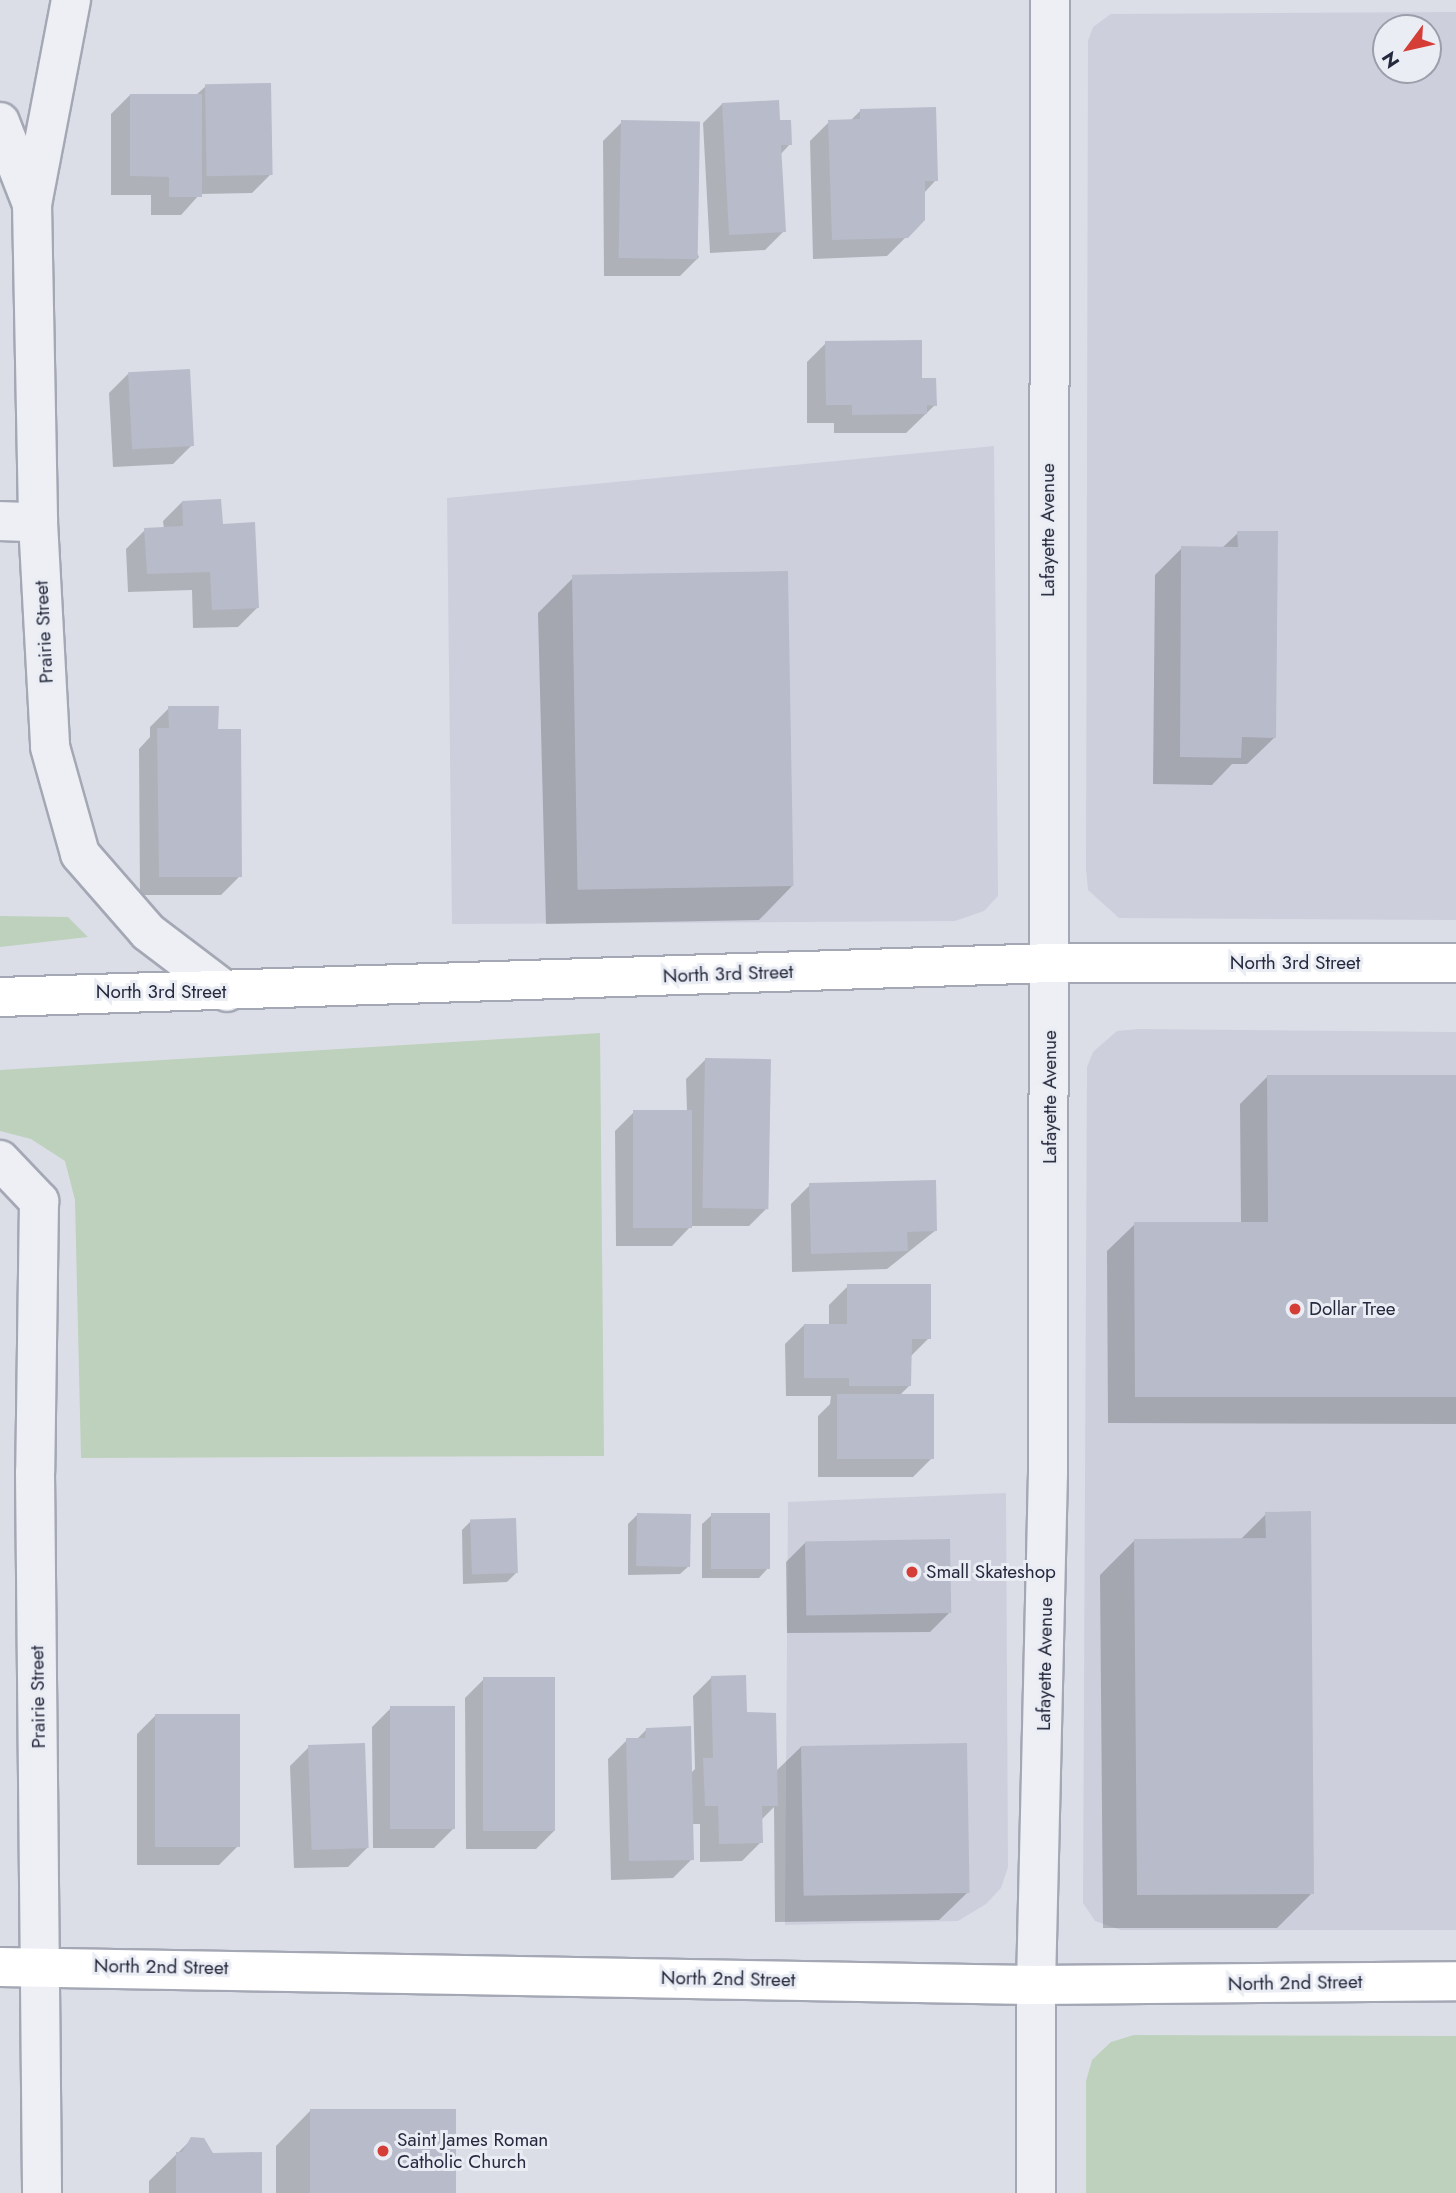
<!DOCTYPE html>
<html>
<head>
<meta charset="utf-8">
<style>
  body { margin:0 }
  #map { position:relative; width:1456px; height:2193px; overflow:hidden; background:#dbdee7; font-family:Jost,sans-serif }
  div>[style] { position:absolute }
  [style*='--x'] { left:calc(var(--x)*1px); top:calc(var(--y)*1px); width:calc(var(--w)*1px); rotate:calc(var(--a)*1deg) }
  .built>* { inset:0; background:#cdd0dc }
  .green>* { inset:0; background:#bdd1bc }
  .shadow>* { inset:0; background:#0003 }
  .building>* { inset:0; background:#b8bbca; transform-origin:0 0 }
  .roads { filter:drop-shadow(2px 0 #a4a8b4) drop-shadow(-2px 0 #a4a8b4) drop-shadow(0 2px #a4a8b4) drop-shadow(0 -2px #a4a8b4) }
  .minor>* { height:38px; margin:-19px; padding:0 19px; transform-origin:19px; border-radius:19px; background:#eeeff5 }
  .primary>* { height:38px; margin:-19px; padding:0 19px; transform-origin:19px; border-radius:19px; background:#fff }
  .dots>* { width:19px; height:19px; translate:-50% -50%; box-sizing:border-box; border:4px solid #eaedf4; border-radius:50% }
  span { translate:-50% -50%; white-space:nowrap; text-align:center; line-height:1.15; -webkit-text-stroke:6px #eaedf4; paint-order:stroke }
  .street-label { font-size:19px; color:#25293d }
  .poi-label { font-size:19px; color:#25293d }
  .left { translate:0 -50%; text-align:left }
  .north { position:absolute; left:1372px; top:14px; width:70px; height:70px; box-sizing:border-box; background:#eaedf4; border:2px solid #9b9fab; border-radius:50%; rotate:237deg; font-size:19px; font-weight:700; line-height:28px; text-align:center; color:#25293d }
  .north::after { content:''; display:block; margin:auto; width:24px; height:32px; background:#d53e37; clip-path:polygon(50% 0,100% 100%,50% 72%,0 100%) }
</style>
</head>
<body>
<div id="map">
  <div class="built">
    <div style="clip-path:polygon(evenodd,1456px 12px,1456px 920px,1119px 918px,1088px 890px,1086px 869px,1088px 41px,1093px 27px,1111px 14px,1456px 12px,1386px 28px,1428px 28px,1428px 70px,1386px 70px,1386px 28px)"></div>
    <div style="clip-path:polygon(994px 446px,998px 896px,984px 911px,955px 921px,452px 924px,447px 498px)"></div>
    <div style="clip-path:polygon(1139px 1029px,1456px 1032px,1456px 1930px,1121px 1930px,1095px 1921px,1083px 1903px,1087px 1067px,1093px 1052px,1117px 1031px)"></div>
    <div style="clip-path:polygon(1006px 1493px,1008px 1867px,1001px 1888px,986px 1904px,958px 1921px,785px 1925px,788px 1502px)"></div>
  </div>
  <div class="green">
    <div style="clip-path:polygon(0 916px,68px 917px,88px 937px,0 947px)"></div>
    <div style="clip-path:polygon(600px 1033px,604px 1456px,81px 1458px,75px 1200px,65px 1161px,31px 1139px,0 1131px,0 1070px)"></div>
    <div style="clip-path:polygon(1134px 2035px,1456px 2036px,1456px 2193px,1086px 2193px,1086px 2081px,1092px 2060px,1111px 2042px)"></div>
  </div>
  <div class="shadow">
    <div style="clip-path:polygon(206px 86px,271px 174px,252px 193px,200px 194px,181px 215px,151px 215px,151px 195px,111px 195px,111px 114px,130px 95px,196px 95px)"></div>
    <div style="clip-path:polygon(722px 104px,778px 122px,790px 144px,780px 155px,784px 231px,765px 250px,710px 253px,703px 123px)"></div>
    <div style="clip-path:polygon(861px 110px,936px 180px,923px 194px,923px 220px,887px 256px,813px 259px,810px 141px,829px 122px,850px 121px)"></div>
    <div style="clip-path:polygon(622px 122px,699px 257px,680px 276px,604px 276px,603px 141px)"></div>
    <div style="clip-path:polygon(826px 343px,935px 405px,906px 433px,834px 433px,834px 423px,807px 423px,807px 362px)"></div>
    <div style="clip-path:polygon(128px 374px,192px 445px,173px 464px,113px 467px,109px 393px)"></div>
    <div style="clip-path:polygon(182px 502px,221px 525px,257px 608px,238px 627px,193px 628px,192px 590px,128px 592px,126px 549px,145px 530px,164px 529px,163px 521px)"></div>
    <div style="clip-path:polygon(1238px 533px,1275px 737px,1247px 764px,1232px 764px,1212px 785px,1153px 784px,1155px 575px,1182px 548px,1222px 548px)"></div>
    <div style="clip-path:polygon(573px 578px,793px 885px,759px 920px,546px 924px,538px 613px)"></div>
    <div style="clip-path:polygon(169px 708px,240px 876px,221px 895px,140px 895px,139px 749px,150px 737px,150px 727px)"></div>
    <div style="clip-path:polygon(705px 1060px,768px 1207px,749px 1226px,691px 1226px,672px 1246px,616px 1246px,615px 1131px,634px 1112px,687px 1111px,686px 1079px)"></div>
    <div style="clip-path:polygon(1268px 1076px,1456px 1076px,1456px 1424px,1108px 1423px,1107px 1251px,1135px 1224px,1241px 1224px,1240px 1104px)"></div>
    <div style="clip-path:polygon(810px 1185px,936px 1230px,887px 1269px,792px 1272px,791px 1204px)"></div>
    <div style="clip-path:polygon(848px 1286px,929px 1338px,910px 1357px,909px 1386px,899px 1396px,932px 1458px,913px 1477px,818px 1477px,818px 1416px,830px 1404px,831px 1396px,786px 1396px,785px 1344px,804px 1325px,829px 1325px,829px 1305px)"></div>
    <div style="clip-path:polygon(1266px 1514px,1312px 1893px,1277px 1928px,1103px 1928px,1100px 1575px,1135px 1540px,1240px 1540px)"></div>
    <div style="clip-path:polygon(637px 1515px,690px 1565px,680px 1574px,628px 1575px,628px 1524px)"></div>
    <div style="clip-path:polygon(712px 1515px,768px 1568px,759px 1578px,702px 1578px,702px 1524px)"></div>
    <div style="clip-path:polygon(471px 1521px,516px 1573px,507px 1582px,463px 1584px,462px 1530px)"></div>
    <div style="clip-path:polygon(805px 1543px,949px 1613px,930px 1632px,787px 1633px,786px 1562px)"></div>
    <div style="clip-path:polygon(712px 1677px,745px 1714px,775px 1772px,802px 1746px,967px 1893px,939px 1920px,775px 1922px,774px 1807px,761px 1820px,761px 1842px,742px 1861px,700px 1862px,700px 1824px,691px 1824px,692px 1859px,673px 1878px,611px 1880px,608px 1759px,627px 1740px,636px 1740px,646px 1730px,690px 1774px,695px 1769px,693px 1696px)"></div>
    <div style="clip-path:polygon(484px 1679px,555px 1830px,536px 1849px,466px 1849px,465px 1698px)"></div>
    <div style="clip-path:polygon(391px 1708px,453px 1829px,434px 1848px,373px 1848px,372px 1727px)"></div>
    <div style="clip-path:polygon(156px 1715px,238px 1846px,219px 1865px,137px 1865px,137px 1734px)"></div>
    <div style="clip-path:polygon(309px 1747px,367px 1848px,348px 1867px,294px 1868px,290px 1766px)"></div>
    <div style="clip-path:polygon(310px 2111px,455px 2193px,276px 2193px,276px 2146px)"></div>
    <div style="clip-path:polygon(192px 2139px,212px 2155px,260px 2193px,149px 2193px,149px 2181px)"></div>
  </div>
  <div class="building">
    <div style="left:271px;top:83px;width:92px;height:66px;rotate:89deg"></div>
    <div style="clip-path:polygon(130px 94px,202px 94px,202px 197px,169px 197px,169px 177px,130px 176px)"></div>
    <div style="clip-path:polygon(779px 100px,780px 120px,791px 120px,792px 145px,781px 145px,786px 232px,729px 235px,722px 103px)"></div>
    <div style="clip-path:polygon(936px 107px,938px 181px,925px 181px,925px 220px,908px 238px,832px 240px,828px 120px,860px 119px,860px 109px)"></div>
    <div style="left:621px;top:120px;width:79px;height:138px;rotate:1deg"></div>
    <div style="clip-path:polygon(922px 340px,922px 378px,936px 378px,937px 406px,927px 405px,927px 414px,852px 415px,852px 405px,826px 405px,825px 341px)"></div>
    <div style="left:190px;top:369px;width:77px;height:62px;rotate:87deg"></div>
    <div style="clip-path:polygon(221px 499px,223px 524px,255px 522px,259px 608px,212px 610px,210px 572px,147px 574px,144px 528px,183px 526px,182px 501px)"></div>
    <div style="clip-path:polygon(1237px 531px,1278px 531px,1276px 738px,1242px 737px,1241px 758px,1180px 757px,1181px 546px,1238px 547px)"></div>
    <div style="left:788px;top:571px;width:315px;height:216px;rotate:89deg"></div>
    <div style="clip-path:polygon(168px 706px,219px 706px,218px 729px,241px 729px,242px 877px,159px 877px,157px 728px,169px 728px)"></div>
    <div style="left:705px;top:1058px;width:66px;height:150px;rotate:1deg"></div>
    <div style="clip-path:polygon(1267px 1075px,1456px 1075px,1456px 1397px,1135px 1397px,1134px 1222px,1268px 1222px)"></div>
    <div style="left:633px;top:1110px;width:59px;height:118px"></div>
    <div style="clip-path:polygon(936px 1180px,937px 1231px,907px 1232px,908px 1251px,811px 1254px,809px 1183px)"></div>
    <div style="clip-path:polygon(847px 1284px,931px 1284px,931px 1339px,912px 1339px,911px 1386px,849px 1386px,849px 1378px,804px 1378px,804px 1324px,847px 1324px)"></div>
    <div style="left:934px;top:1394px;width:65px;height:97px;rotate:90deg"></div>
    <div style="clip-path:polygon(1311px 1511px,1314px 1894px,1137px 1895px,1134px 1539px,1266px 1538px,1265px 1512px)"></div>
    <div style="left:637px;top:1513px;width:54px;height:53px;rotate:1deg"></div>
    <div style="left:711px;top:1513px;width:59px;height:56px"></div>
    <div style="left:516px;top:1518px;width:55px;height:46px;rotate:88deg"></div>
    <div style="left:950px;top:1539px;width:74px;height:145px;rotate:89deg"></div>
    <div style="clip-path:polygon(746px 1675px,747px 1712px,776px 1713px,778px 1806px,762px 1806px,763px 1843px,719px 1844px,718px 1806px,705px 1806px,703px 1758px,713px 1758px,711px 1676px)"></div>
    <div style="left:483px;top:1677px;width:72px;height:154px"></div>
    <div style="left:390px;top:1706px;width:65px;height:123px"></div>
    <div style="left:155px;top:1714px;width:85px;height:133px"></div>
    <div style="clip-path:polygon(691px 1726px,694px 1860px,629px 1861px,626px 1738px,645px 1738px,646px 1728px)"></div>
    <div style="left:365px;top:1743px;width:105px;height:57px;rotate:88deg"></div>
    <div style="left:967px;top:1743px;width:150px;height:166px;rotate:89deg"></div>
    <div style="left:456px;top:2109px;width:84px;height:146px;rotate:90deg"></div>
    <div style="clip-path:polygon(191px 2137px,204px 2138px,213px 2153px,262px 2152px,262px 2193px,176px 2193px,176px 2152px,182px 2152px)"></div>
  </div>
  <div class="roads">
    <div class="minor">
      <div style="--x:71;--y:0;--w:208;--a:100.8"></div>
      <div style="--x:32;--y:204;--w:318;--a:88.9"></div>
      <div style="--x:38;--y:522;--w:225;--a:86.9"></div>
      <div style="--x:50;--y:747;--w:111;--a:74.3"></div>
      <div style="--x:80;--y:854;--w:103;--a:48.9"></div>
      <div style="--x:148;--y:932;--w:99;--a:37.2"></div>
      <div style="--x:0;--y:122;--w:88;--a:68.7"></div>
      <div style="--x:0;--y:521;--w:38;--a:2"></div>
      <div style="--x:0;--y:1160;--w:57;--a:46.4"></div>
      <div style="--x:39;--y:1201;--w:271;--a:90.8"></div>
      <div style="--x:35;--y:1472;--w:721;--a:89.44"></div>
      <div style="--x:1036;--y:2193;--w:208;--a:-90"></div>
      <div style="--x:1036;--y:1985;--w:512;--a:-88.66"></div>
      <div style="--x:1048;--y:1473;--w:1473;--a:-89.92"></div>
    </div>
    <div class="primary">
      <div style="--x:0;--y:997;--w:1051;--a:-1.85"></div>
      <div style="--x:1050;--y:963;--w:406;--a:0"></div>
      <div style="--x:0;--y:1967;--w:1036;--a:1"></div>
      <div style="--x:1036;--y:1985;--w:420;--a:-0.5"></div>
    </div>
  </div>
  <div class="dots">
    <div style="left:1295px;top:1309px;background:#d53e37"></div>
    <div style="left:912px;top:1572px;background:#d53e37"></div>
    <div style="left:383px;top:2151px;background:#d53e37"></div>
  </div>
  <div class="street-label">
    <span style="left:1048px;top:530px;rotate:-90deg">Lafayette Avenue</span>
    <span style="left:44px;top:632px;rotate:-93deg">Prairie Street</span>
    <span style="left:1295px;top:963px">North 3rd Street</span>
    <span style="left:728px;top:974px;rotate:-2deg">North 3rd Street</span>
    <span style="left:161px;top:992px">North 3rd Street</span>
    <span style="left:1050px;top:1097px;rotate:-90deg">Lafayette Avenue</span>
    <span style="left:1045px;top:1664px;rotate:-89deg">Lafayette Avenue</span>
    <span style="left:38px;top:1697px;rotate:-91deg">Prairie Street</span>
    <span style="left:161px;top:1967px;rotate:1deg">North 2nd Street</span>
    <span style="left:728px;top:1979px;rotate:1deg">North 2nd Street</span>
    <span style="left:1295px;top:1983px;rotate:-1deg">North 2nd Street</span>
  </div>
  <div class="poi-label">
    <span class="left" style="left:1309px;top:1309px">Dollar Tree</span>
    <span class="left" style="left:926px;top:1572px">Small Skateshop</span>
    <span class="left" style="left:397px;top:2151px">Saint James Roman<br>Catholic Church</span>
  </div>
  <div class="north">N</div>
</div>
</body>
</html>
